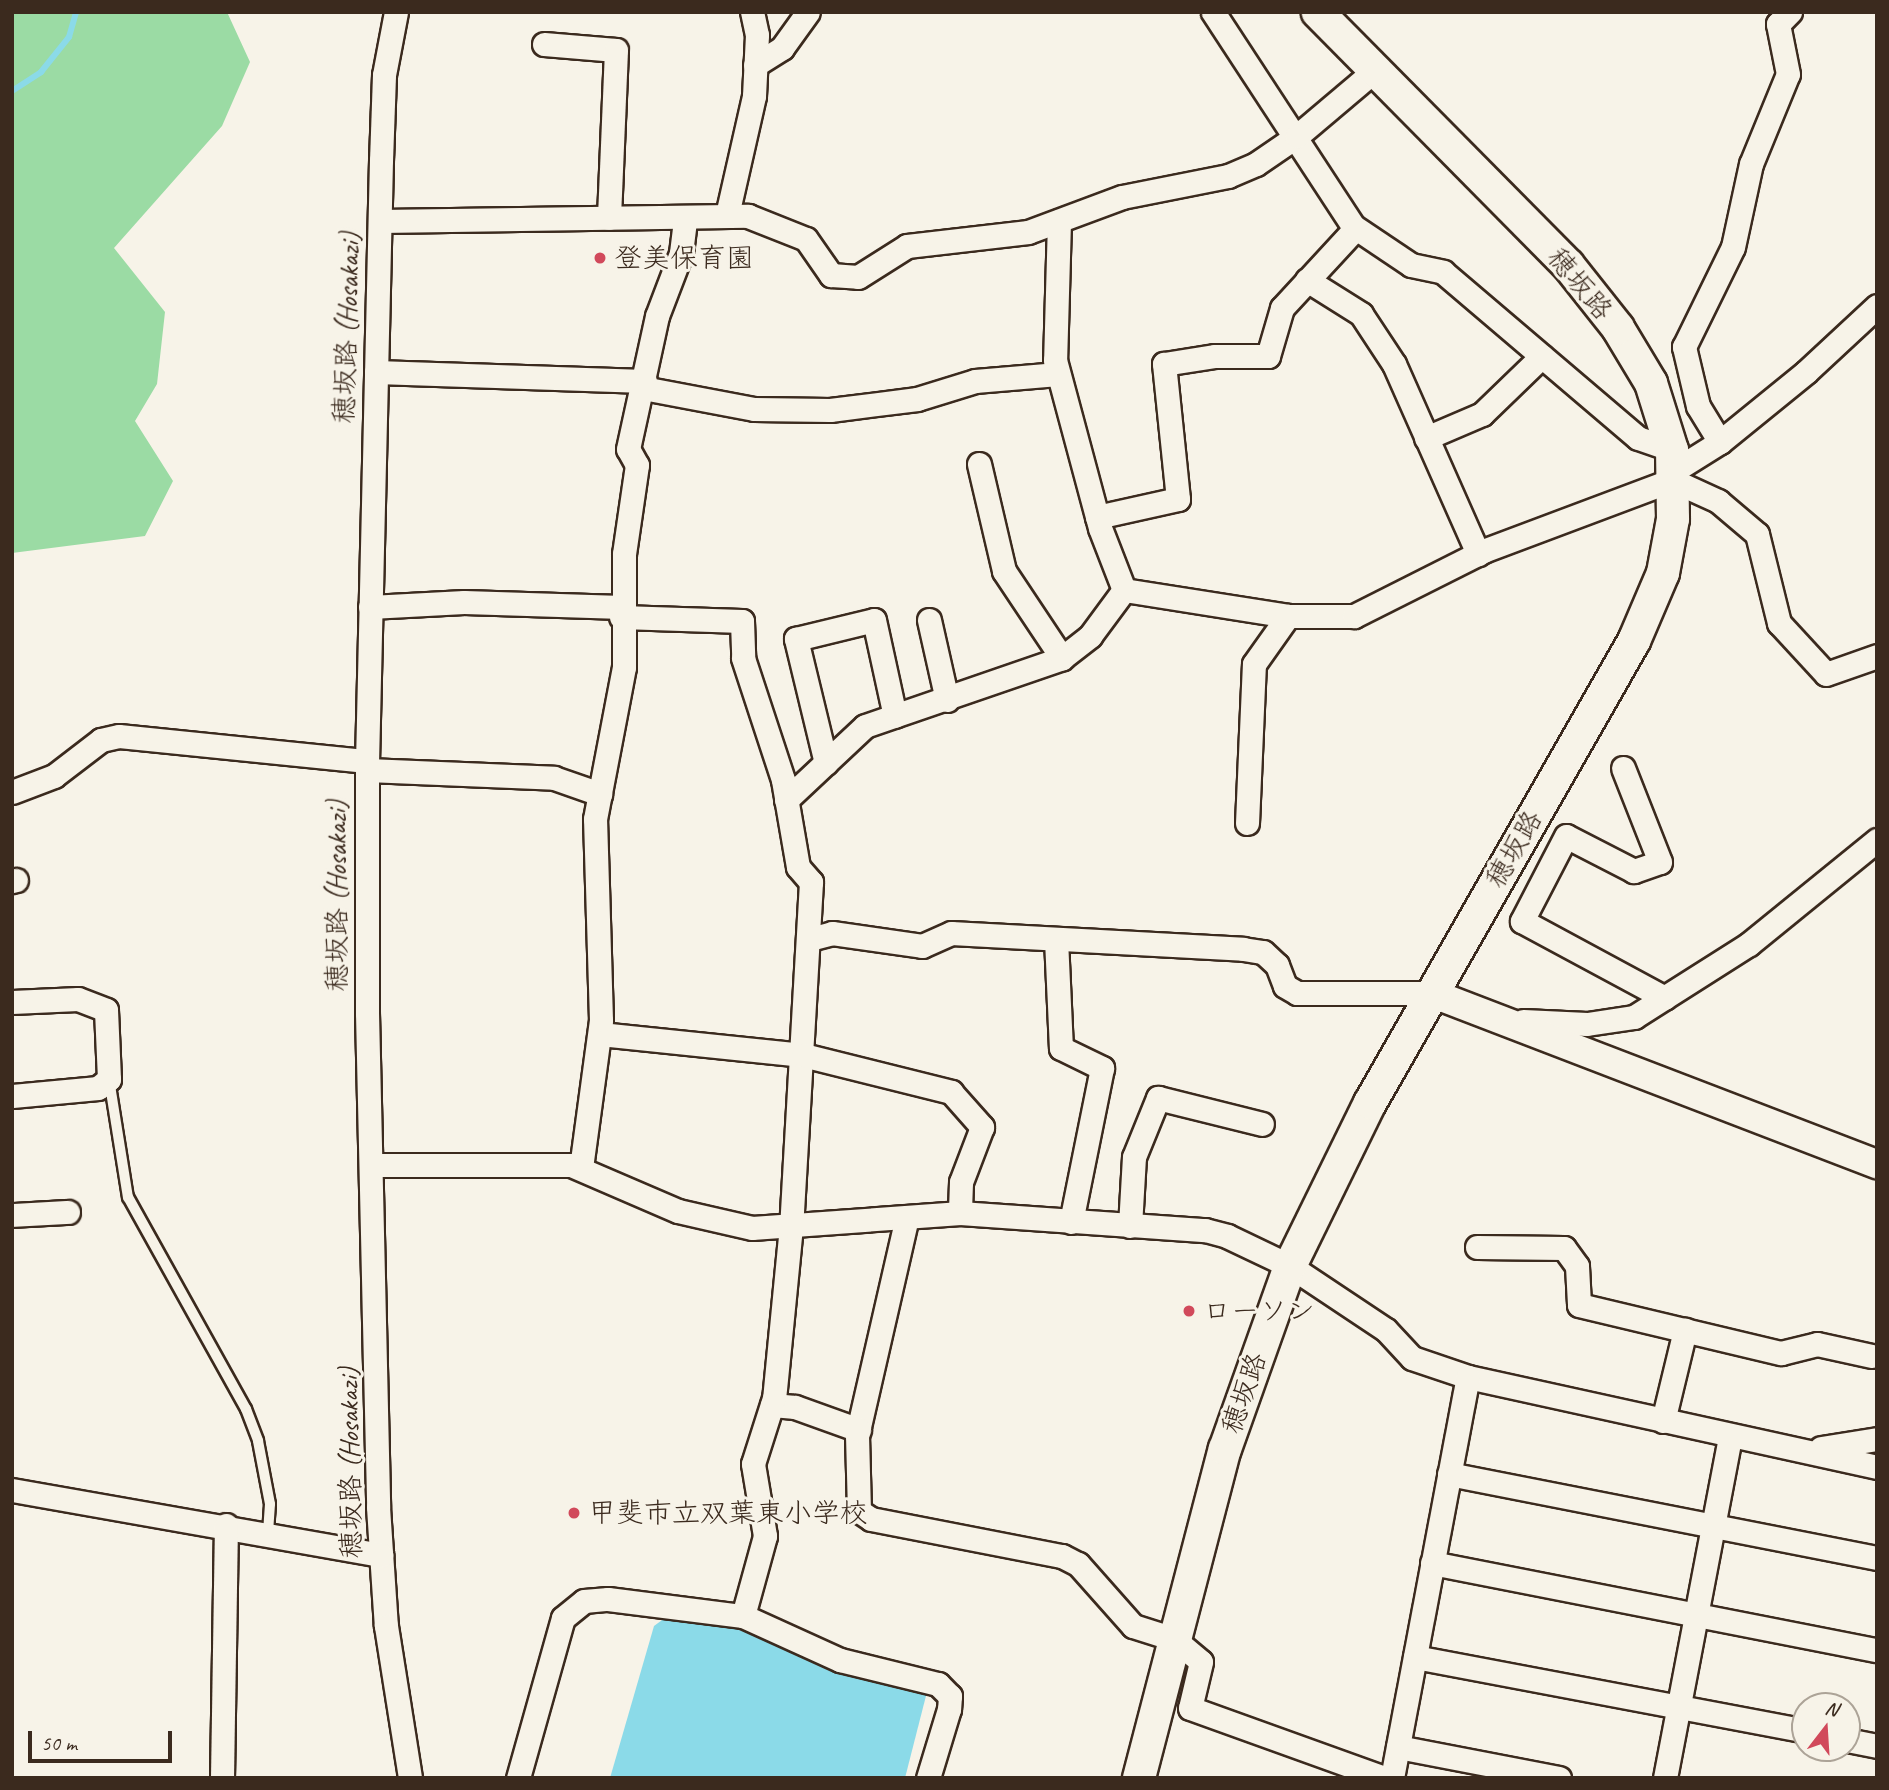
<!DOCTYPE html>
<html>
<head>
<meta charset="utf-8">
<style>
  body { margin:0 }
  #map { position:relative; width:1889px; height:1790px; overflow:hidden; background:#f7f3e8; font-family:Caveat,"Klee One",sans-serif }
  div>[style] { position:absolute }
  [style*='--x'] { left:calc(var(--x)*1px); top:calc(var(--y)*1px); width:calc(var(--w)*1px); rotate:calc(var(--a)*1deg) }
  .green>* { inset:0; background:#9bdba4 }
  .water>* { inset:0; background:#8bdae8 }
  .stream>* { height:6px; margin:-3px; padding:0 3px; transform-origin:3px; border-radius:3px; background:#8bdae8 }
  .roads { filter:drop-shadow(2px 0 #3b2a1e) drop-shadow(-2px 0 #3b2a1e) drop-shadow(0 2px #3b2a1e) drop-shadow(0 -2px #3b2a1e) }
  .service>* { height:10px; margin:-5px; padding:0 5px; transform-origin:5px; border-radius:5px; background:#f7f3e8 }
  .minor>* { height:23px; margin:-11.5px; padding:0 11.5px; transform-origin:11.5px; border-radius:11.5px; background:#f7f3e8 }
  .tertiary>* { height:28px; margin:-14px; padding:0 14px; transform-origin:14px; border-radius:14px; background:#f7f3e8 }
  .secondary>* { height:32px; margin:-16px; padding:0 16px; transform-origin:16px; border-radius:16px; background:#f7f3e8 }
  .dots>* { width:19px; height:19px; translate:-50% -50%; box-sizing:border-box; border:4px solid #f7f3e8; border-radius:50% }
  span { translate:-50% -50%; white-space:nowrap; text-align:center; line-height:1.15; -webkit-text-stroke:6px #f7f3e8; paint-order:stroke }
  .poi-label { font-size:28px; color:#3b2a1e }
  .left { translate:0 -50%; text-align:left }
  .street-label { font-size:28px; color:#3b2a1e }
  .frame { position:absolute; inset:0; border:14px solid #3b2a1e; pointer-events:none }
  .north { position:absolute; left:1791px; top:1692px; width:70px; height:70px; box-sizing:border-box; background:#f7f3e8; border:2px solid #aca397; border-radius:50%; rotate:17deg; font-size:19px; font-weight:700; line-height:28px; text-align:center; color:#3b2a1e }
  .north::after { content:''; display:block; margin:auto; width:24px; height:32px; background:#d1495b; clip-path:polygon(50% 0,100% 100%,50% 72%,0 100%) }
  .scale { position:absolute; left:28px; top:1731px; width:144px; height:32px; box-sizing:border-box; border:4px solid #3b2a1e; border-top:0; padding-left:9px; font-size:21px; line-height:24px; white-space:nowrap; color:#3b2a1e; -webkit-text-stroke:5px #f7f3e8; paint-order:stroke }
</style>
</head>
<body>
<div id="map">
  <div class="green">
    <div style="clip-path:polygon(12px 12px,227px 12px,250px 62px,222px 126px,114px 248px,165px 312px,157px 384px,135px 421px,173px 481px,145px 536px,12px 553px)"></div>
  </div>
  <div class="water">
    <div style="clip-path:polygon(673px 1612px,742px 1625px,928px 1688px,905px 1778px,610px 1778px,654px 1626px)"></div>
  </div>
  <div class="stream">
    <div style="--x:12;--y:91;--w:35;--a:-33"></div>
    <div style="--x:41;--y:72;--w:45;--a:-51.3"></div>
    <div style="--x:69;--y:37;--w:26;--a:-74"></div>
  </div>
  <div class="roads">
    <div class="service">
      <div style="--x:109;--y:1079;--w:120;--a:80.9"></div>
      <div style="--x:128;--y:1197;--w:243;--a:60.9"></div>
      <div style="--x:246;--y:1409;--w:34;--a:69"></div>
      <div style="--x:258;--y:1441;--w:64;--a:79.2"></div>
      <div style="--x:270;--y:1504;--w:29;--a:94"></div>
    </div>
    <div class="minor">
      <div style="--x:396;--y:12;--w:64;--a:100.8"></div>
      <div style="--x:384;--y:75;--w:85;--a:92"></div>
      <div style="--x:381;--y:160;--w:601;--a:91.33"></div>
      <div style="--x:367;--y:761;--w:252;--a:90"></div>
      <div style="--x:367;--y:1013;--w:494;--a:88.7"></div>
      <div style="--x:378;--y:1507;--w:119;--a:86.2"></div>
      <div style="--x:386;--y:1626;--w:154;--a:81"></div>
      <div style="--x:1213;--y:12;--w:256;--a:56.8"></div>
      <div style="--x:1353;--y:226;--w:70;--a:33.9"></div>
      <div style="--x:1411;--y:265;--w:33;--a:12"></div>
      <div style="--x:1443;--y:272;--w:256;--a:40.4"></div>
      <div style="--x:1638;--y:438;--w:36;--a:19"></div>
      <div style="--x:544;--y:44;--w:72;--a:4.8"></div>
      <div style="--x:616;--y:50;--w:168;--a:92.4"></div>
      <div style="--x:755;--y:65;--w:32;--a:-32"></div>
      <div style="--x:782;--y:48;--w:44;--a:-54.2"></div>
      <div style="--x:727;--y:215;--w:122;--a:-77.2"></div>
      <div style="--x:754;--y:96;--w:61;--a:-87.2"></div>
      <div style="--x:757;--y:35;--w:24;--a:-102"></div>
      <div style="--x:380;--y:221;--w:368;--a:-0.8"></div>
      <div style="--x:748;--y:216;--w:62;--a:21.6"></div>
      <div style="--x:806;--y:239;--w:44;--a:55.2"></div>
      <div style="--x:831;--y:275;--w:27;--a:4"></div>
      <div style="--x:858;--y:277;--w:58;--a:-32.3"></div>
      <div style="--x:907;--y:246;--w:122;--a:-6.6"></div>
      <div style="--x:1028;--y:232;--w:100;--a:-20.4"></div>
      <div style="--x:1122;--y:197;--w:108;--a:-11.2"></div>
      <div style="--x:1228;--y:176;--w:30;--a:-23"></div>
      <div style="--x:1256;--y:164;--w:50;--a:-34.3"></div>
      <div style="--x:1297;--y:136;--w:102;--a:-40.2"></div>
      <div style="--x:1059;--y:221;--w:139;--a:91.6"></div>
      <div style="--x:1055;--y:360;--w:174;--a:75"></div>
      <div style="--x:1100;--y:528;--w:66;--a:68.8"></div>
      <div style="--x:1307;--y:280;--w:64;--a:32.2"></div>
      <div style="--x:1361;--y:314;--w:60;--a:56.6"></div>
      <div style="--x:1394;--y:364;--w:208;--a:66.1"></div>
      <div style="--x:376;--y:372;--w:269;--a:1.9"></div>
      <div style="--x:643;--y:388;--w:113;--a:10.7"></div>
      <div style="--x:754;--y:409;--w:76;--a:0.8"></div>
      <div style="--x:830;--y:410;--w:88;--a:-7.2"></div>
      <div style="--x:917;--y:399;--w:61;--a:-17.2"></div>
      <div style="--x:975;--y:381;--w:83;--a:-4.8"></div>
      <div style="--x:1426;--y:438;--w:61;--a:-23.2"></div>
      <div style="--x:1482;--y:414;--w:83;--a:-44"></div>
      <div style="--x:1720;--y:442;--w:111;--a:-39.1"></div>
      <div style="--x:1806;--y:372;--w:97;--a:-42.9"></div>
      <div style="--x:979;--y:464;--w:110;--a:76.8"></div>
      <div style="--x:1004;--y:571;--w:105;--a:56.3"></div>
      <div style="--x:1672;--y:472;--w:57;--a:-32"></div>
      <div style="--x:1720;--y:442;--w:42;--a:-121.4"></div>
      <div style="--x:1698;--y:406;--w:61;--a:-103.3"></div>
      <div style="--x:1684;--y:347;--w:111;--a:-63.9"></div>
      <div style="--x:1733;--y:247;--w:85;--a:-77.8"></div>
      <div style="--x:1751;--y:164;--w:97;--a:-67.7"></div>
      <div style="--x:1788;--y:74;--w:51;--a:-101.3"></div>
      <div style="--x:1778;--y:24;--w:17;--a:-45"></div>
      <div style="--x:1097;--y:517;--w:83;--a:-12.5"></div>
      <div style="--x:1178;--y:499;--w:136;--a:-95.9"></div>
      <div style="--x:1164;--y:364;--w:52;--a:-8.9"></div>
      <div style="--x:1215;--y:356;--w:53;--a:0"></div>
      <div style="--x:1268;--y:356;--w:50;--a:-73.7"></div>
      <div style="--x:1282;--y:308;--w:108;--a:-47.3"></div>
      <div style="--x:370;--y:607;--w:94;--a:-3"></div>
      <div style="--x:464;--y:602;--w:158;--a:1.8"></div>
      <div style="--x:621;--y:617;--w:121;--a:1.9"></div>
      <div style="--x:742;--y:621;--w:37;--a:88"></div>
      <div style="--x:743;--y:658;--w:128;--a:71.8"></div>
      <div style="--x:783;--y:780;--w:88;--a:80.2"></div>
      <div style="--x:798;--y:867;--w:20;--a:49"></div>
      <div style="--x:811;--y:882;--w:345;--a:93.3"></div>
      <div style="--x:791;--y:1226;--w:173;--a:95.6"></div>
      <div style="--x:774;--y:1398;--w:69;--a:107.7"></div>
      <div style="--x:753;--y:1464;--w:73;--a:80.5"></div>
      <div style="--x:765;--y:1536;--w:83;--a:105.4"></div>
      <div style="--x:929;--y:620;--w:82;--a:77.3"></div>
      <div style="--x:826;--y:763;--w:128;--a:-103.6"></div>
      <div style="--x:796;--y:639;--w:80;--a:-13.7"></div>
      <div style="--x:874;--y:620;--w:98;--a:77.7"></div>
      <div style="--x:1623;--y:768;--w:101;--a:68.5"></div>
      <div style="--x:1660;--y:862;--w:28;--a:161"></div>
      <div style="--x:1634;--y:871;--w:76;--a:-152.8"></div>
      <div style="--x:1566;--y:836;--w:96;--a:117.4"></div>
      <div style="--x:1522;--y:921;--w:162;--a:28.3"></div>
      <div style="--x:367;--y:770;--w:187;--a:2.4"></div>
      <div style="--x:554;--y:778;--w:49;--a:19.2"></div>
      <div style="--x:12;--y:792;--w:45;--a:-20.9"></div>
      <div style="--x:54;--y:776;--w:59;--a:-37.5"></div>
      <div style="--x:101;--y:740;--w:18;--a:-13"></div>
      <div style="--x:119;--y:736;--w:249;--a:5.8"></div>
      <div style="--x:786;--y:800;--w:108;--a:-43.1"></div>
      <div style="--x:865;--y:726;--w:208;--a:-19"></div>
      <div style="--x:1062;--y:658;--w:36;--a:-38"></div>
      <div style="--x:1090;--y:636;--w:57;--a:-53.5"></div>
      <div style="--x:1124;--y:590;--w:166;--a:9"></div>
      <div style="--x:1288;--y:616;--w:66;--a:0"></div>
      <div style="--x:1354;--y:616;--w:144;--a:-26.7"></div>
      <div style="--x:1483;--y:551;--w:202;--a:-20.6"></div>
      <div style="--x:1672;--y:480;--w:51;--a:24.5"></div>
      <div style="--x:1718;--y:501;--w:51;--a:40.2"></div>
      <div style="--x:1757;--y:534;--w:92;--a:76.1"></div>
      <div style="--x:1779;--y:623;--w:69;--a:47.3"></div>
      <div style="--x:1826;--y:674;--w:54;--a:-19.4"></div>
      <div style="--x:1247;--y:823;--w:159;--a:-87.5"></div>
      <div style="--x:1254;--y:664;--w:59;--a:-54.7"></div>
      <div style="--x:12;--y:881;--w:4;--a:-14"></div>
      <div style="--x:810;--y:939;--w:23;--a:-15"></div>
      <div style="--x:832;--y:933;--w:91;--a:8.2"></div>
      <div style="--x:922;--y:946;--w:32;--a:-24"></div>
      <div style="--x:951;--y:933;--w:292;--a:3.1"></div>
      <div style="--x:1243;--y:949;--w:20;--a:9"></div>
      <div style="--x:1263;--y:952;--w:19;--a:43"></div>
      <div style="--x:1277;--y:965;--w:22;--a:69"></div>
      <div style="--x:1285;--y:986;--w:14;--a:30"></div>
      <div style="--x:1297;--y:993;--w:134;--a:0"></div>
      <div style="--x:1056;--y:939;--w:109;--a:87.4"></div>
      <div style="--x:1061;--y:1048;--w:46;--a:26"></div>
      <div style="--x:1102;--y:1068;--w:157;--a:101.4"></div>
      <div style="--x:12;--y:1002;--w:66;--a:-2.6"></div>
      <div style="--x:78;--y:999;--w:30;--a:21"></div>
      <div style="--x:106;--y:1010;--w:69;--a:87.5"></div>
      <div style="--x:109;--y:1079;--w:14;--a:141"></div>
      <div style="--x:98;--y:1088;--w:86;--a:174.7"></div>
      <div style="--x:1523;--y:1021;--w:64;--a:2.7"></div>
      <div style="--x:1587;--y:1024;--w:48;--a:-8.5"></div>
      <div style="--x:1634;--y:1017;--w:136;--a:-32.4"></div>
      <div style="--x:1749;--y:944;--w:165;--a:-39.1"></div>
      <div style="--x:600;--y:1034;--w:204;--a:5.9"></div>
      <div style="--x:803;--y:1055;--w:153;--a:14"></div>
      <div style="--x:951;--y:1092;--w:47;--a:48.5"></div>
      <div style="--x:982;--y:1127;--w:59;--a:110.9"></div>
      <div style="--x:961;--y:1182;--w:31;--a:92"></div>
      <div style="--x:371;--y:1165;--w:200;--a:0"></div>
      <div style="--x:571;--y:1165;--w:116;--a:23.3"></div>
      <div style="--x:678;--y:1211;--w:76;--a:12.9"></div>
      <div style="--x:752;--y:1228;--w:209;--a:-4.1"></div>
      <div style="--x:960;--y:1213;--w:246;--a:4"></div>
      <div style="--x:1205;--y:1230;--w:23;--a:15"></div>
      <div style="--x:1227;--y:1236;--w:70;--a:25.5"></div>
      <div style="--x:1290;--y:1266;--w:115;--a:33.7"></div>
      <div style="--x:1386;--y:1330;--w:38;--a:47"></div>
      <div style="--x:1412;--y:1358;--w:59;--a:18.7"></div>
      <div style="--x:1468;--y:1377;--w:419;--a:12.4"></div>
      <div style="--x:581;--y:1168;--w:149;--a:-82.3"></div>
      <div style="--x:601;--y:1020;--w:201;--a:-91.7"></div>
      <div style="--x:595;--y:819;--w:155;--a:-79.2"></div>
      <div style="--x:624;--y:667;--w:113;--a:-90"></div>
      <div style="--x:624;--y:554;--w:90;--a:-81.7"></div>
      <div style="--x:637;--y:465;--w:18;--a:-119"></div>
      <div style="--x:628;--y:449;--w:136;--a:-77.7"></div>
      <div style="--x:657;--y:316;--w:67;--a:-69.1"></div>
      <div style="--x:681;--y:253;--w:34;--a:-83"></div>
      <div style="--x:12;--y:1215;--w:56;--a:-3.1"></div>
      <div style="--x:907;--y:1217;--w:224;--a:102.9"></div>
      <div style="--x:857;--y:1435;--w:76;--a:88.5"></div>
      <div style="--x:859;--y:1511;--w:14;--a:34"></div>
      <div style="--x:871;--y:1519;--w:195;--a:11"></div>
      <div style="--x:1062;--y:1556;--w:18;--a:27"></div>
      <div style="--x:1078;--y:1564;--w:83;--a:48.4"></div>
      <div style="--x:1133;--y:1626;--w:43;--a:17.6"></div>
      <div style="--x:1174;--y:1639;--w:35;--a:40"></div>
      <div style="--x:1201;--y:1662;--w:47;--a:103.4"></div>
      <div style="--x:1190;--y:1708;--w:206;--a:19.8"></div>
      <div style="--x:1130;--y:1226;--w:69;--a:-86.7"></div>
      <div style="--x:1134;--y:1157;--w:64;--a:-67.9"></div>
      <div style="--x:1158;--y:1098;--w:107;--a:14"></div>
      <div style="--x:1477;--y:1247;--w:87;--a:0.7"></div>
      <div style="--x:1564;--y:1248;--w:22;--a:54"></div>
      <div style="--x:1577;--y:1266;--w:39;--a:87"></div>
      <div style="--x:1579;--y:1305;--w:208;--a:13.4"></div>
      <div style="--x:1781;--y:1353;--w:37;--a:-14"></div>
      <div style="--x:1817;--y:1344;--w:56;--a:12.3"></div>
      <div style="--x:772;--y:1405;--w:23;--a:5"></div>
      <div style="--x:795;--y:1407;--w:68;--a:19.8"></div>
      <div style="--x:1663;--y:1421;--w:94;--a:-76.4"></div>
      <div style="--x:1821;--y:1448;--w:57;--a:-9.1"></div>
      <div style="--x:1449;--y:1474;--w:436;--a:11.1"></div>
      <div style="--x:12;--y:1490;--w:375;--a:10"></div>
      <div style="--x:1432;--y:1563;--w:453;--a:11.1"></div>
      <div style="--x:1415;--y:1657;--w:397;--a:10.7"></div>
      <div style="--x:1847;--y:1740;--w:31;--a:11"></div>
      <div style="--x:1398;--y:1747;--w:164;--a:10.9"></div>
      <div style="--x:222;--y:1778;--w:253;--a:-89.1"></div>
      <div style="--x:518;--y:1778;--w:166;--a:-74.3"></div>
      <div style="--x:563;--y:1618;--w:27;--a:-39"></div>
      <div style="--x:584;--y:1601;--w:24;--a:-5"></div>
      <div style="--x:608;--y:1599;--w:136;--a:7.2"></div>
      <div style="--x:743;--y:1616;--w:107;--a:24.4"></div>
      <div style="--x:840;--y:1660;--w:101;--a:13.8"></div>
      <div style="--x:938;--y:1684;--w:17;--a:45"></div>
      <div style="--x:950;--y:1696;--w:13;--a:94"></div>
      <div style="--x:949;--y:1709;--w:72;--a:106.9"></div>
      <div style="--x:1392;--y:1778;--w:408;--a:-79.3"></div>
      <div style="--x:1665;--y:1778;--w:348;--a:-79.2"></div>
    </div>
    <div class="tertiary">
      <div style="--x:1431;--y:993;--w:478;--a:21"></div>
    </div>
    <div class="secondary">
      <div style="--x:1139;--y:1778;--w:340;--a:-75.4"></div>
      <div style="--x:1225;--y:1449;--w:194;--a:-70.4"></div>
      <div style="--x:1290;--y:1266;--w:182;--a:-63.9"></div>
      <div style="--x:1370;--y:1103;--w:532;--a:-60.26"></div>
      <div style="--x:1634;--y:641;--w:74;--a:-66.9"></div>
      <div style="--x:1663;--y:573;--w:55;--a:-79.5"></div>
      <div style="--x:1673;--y:519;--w:69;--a:-90.8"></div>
      <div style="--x:1672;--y:450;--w:70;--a:-107.4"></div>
      <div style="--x:1651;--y:383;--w:64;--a:-121"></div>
      <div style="--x:1618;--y:328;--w:80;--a:-128.4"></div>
      <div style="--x:1568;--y:265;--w:356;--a:-134.7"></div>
    </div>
  </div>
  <div class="dots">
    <div style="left:600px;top:258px;background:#d1495b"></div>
    <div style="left:1189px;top:1311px;background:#d1495b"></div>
    <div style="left:574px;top:1513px;background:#d1495b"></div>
  </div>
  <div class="poi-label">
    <span class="left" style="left:614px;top:258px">登美保育園</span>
    <span class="left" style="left:1203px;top:1311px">ローソン</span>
    <span class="left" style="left:588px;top:1513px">甲斐市立双葉東小学校</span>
  </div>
  <div class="street-label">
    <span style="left:1580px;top:284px;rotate:50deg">穂坂路</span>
    <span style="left:347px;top:328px;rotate:-88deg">穂坂路 (Hosakazi)</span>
    <span style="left:1514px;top:849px;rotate:-60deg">穂坂路</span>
    <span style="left:337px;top:896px;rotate:-90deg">穂坂路 (Hosakazi)</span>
    <span style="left:1244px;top:1393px;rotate:-71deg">穂坂路</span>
    <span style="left:350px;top:1463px;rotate:-91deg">穂坂路 (Hosakazi)</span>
  </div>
  <div class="frame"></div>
  <div class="north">N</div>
  <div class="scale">50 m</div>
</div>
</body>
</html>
